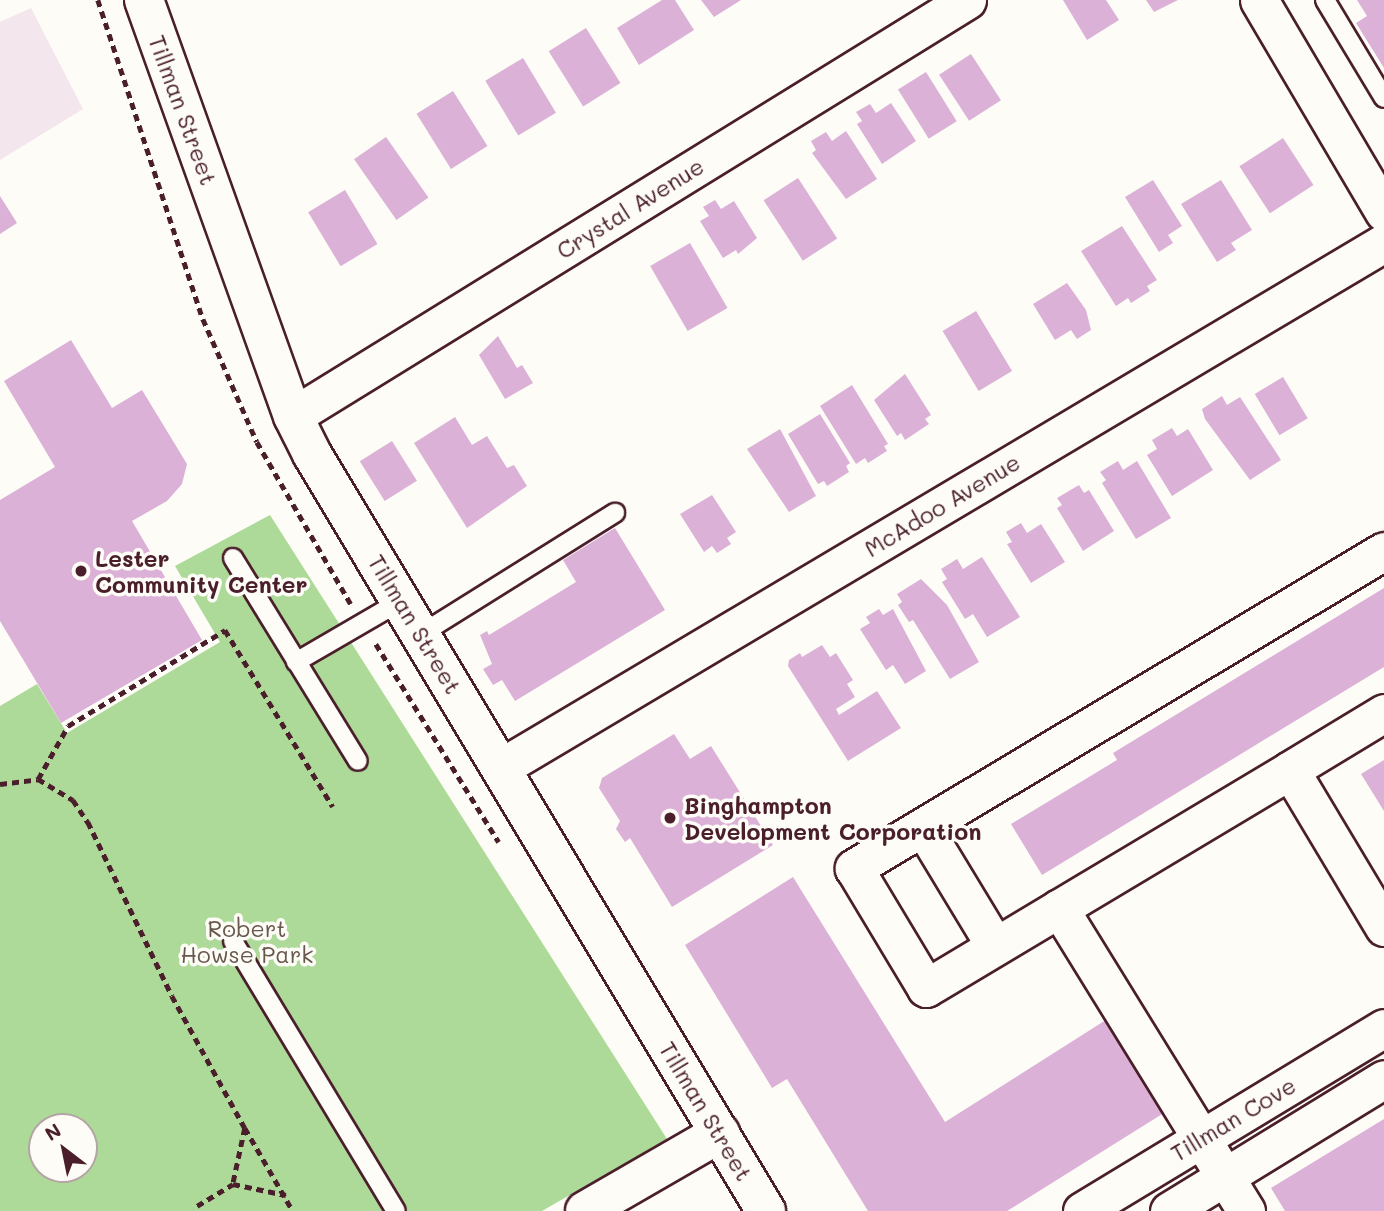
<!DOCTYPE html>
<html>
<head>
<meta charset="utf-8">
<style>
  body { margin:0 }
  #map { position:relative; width:1384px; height:1211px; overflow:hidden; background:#fdfcf7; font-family:Mali,sans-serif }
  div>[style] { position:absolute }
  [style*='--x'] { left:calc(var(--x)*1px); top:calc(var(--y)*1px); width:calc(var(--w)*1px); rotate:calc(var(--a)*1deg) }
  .built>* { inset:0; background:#f3e6ed }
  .green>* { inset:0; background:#adda99 }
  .building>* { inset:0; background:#dcb1d7; transform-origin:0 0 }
  .path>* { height:4.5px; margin-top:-2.25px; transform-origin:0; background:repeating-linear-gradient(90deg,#4a1f2b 0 7px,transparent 0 12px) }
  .roads { filter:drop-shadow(2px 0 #4a1f2b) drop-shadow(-2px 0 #4a1f2b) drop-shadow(0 2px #4a1f2b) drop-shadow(0 -2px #4a1f2b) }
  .service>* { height:18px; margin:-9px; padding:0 9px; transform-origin:9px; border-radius:9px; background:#fdfcf7 }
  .minor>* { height:37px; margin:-18.5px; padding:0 18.5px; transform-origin:18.5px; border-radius:18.5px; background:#fdfcf7 }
  .tertiary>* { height:38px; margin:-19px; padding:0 19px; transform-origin:19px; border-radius:19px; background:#fdfcf7 }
  .secondary>* { height:38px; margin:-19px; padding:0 19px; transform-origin:19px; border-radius:19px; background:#fdfcf7 }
  .dots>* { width:19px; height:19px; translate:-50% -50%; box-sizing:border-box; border:4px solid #fdfcf7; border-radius:50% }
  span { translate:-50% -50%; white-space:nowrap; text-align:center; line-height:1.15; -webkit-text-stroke:7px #fdfcf7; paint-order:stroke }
  .street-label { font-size:23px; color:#4a1f2b }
  .poi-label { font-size:23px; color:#4a1f2b; font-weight:700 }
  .left { translate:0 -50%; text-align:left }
  .park-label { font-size:23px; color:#68574c }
  .north { position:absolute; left:28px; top:1113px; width:70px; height:70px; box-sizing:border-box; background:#fdfcf7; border:2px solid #b5a4a5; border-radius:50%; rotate:328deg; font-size:19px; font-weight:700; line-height:28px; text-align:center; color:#4a1f2b }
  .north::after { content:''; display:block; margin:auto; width:24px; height:32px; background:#4a1f2b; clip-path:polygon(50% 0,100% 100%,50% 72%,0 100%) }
</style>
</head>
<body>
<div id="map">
  <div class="built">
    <div style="clip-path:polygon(31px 8px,83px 109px,0 160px,0 22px)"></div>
  </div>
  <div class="green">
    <div style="clip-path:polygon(evenodd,270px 515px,667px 1139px,542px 1211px,0 1211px,0 706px,37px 684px,67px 733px,220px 642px,175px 566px,270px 515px,42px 1127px,84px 1127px,84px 1169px,42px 1169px,42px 1127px)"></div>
  </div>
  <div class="building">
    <div style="clip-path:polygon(662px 0,675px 0,694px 30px,639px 65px,617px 28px)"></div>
    <div style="clip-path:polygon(701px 0,741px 0,714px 17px)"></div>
    <div style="clip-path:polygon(1063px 0,1106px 0,1119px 20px,1087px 40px)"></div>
    <div style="clip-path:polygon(1146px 0,1178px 0,1154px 12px)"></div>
    <div style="clip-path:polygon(1357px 0,1384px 0,1384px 68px,1356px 23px,1367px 16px)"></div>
    <div style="left:586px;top:28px;width:65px;height:44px;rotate:58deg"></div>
    <div style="left:971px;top:54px;width:55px;height:38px;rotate:57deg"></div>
    <div style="left:523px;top:58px;width:64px;height:44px;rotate:59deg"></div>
    <div style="left:926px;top:72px;width:58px;height:33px;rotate:58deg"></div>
    <div style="left:453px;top:91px;width:65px;height:43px;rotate:58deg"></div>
    <div style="clip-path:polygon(891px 103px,916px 141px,882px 164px,857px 124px,862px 121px,856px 112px,870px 104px,876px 113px)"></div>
    <div style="clip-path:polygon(846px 131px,877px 179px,846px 199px,812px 153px,816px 150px,811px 141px,826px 132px,832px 141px)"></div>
    <div style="left:386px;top:137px;width:74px;height:39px;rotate:55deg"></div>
    <div style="left:1283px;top:138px;width:56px;height:52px;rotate:57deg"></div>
    <div style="left:798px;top:178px;width:72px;height:41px;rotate:57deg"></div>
    <div style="clip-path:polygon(1153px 180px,1182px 226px,1168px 235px,1173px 243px,1159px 252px,1125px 197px)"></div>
    <div style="clip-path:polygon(1221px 180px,1252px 230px,1231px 243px,1236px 250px,1217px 262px,1181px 204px)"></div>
    <div style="left:345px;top:190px;width:63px;height:43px;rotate:59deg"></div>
    <div style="clip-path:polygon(0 196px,17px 223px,0 234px)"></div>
    <div style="clip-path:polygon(715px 200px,721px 209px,734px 201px,757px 238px,738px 254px,736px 250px,723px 258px,700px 221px,709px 216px,703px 207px)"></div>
    <div style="clip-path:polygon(1122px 226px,1157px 280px,1147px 286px,1150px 291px,1131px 303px,1128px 298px,1116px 306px,1081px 251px)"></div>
    <div style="left:690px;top:243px;width:75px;height:46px;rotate:60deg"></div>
    <div style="clip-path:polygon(1067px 283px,1086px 310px,1091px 330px,1077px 339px,1071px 330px,1055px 340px,1033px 304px)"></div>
    <div style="left:976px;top:311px;width:70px;height:39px;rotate:59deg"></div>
    <div style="clip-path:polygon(498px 336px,517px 368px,522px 365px,533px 383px,505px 399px,479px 355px)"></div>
    <div style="clip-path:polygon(71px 340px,112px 408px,142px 390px,187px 464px,182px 484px,167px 501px,132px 521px,202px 640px,61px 723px,0 621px,0 500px,55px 467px,4px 381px)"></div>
    <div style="clip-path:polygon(905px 374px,931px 415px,925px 419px,929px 424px,905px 440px,901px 433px,897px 436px,874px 400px)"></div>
    <div style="left:1283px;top:377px;width:48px;height:33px;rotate:59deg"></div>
    <div style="clip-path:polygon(852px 385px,888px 444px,884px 446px,887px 451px,868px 463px,865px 458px,856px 464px,820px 406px)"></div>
    <div style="clip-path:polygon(1222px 396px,1227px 405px,1240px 397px,1281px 460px,1250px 480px,1205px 419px,1202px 409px)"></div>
    <div style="clip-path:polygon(820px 414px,850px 463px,846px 466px,849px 472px,827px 486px,824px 481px,818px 484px,788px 434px)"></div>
    <div style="clip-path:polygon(455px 417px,472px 445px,487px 436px,507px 468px,514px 465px,527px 486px,467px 528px,414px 443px)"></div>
    <div style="clip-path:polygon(1172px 428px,1177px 436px,1188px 429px,1213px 470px,1172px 496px,1147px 455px,1157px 449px,1152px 440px)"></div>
    <div style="clip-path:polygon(780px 429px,816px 496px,789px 512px,747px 449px)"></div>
    <div style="left:392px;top:441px;width:47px;height:38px;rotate:58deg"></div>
    <div style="clip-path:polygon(1118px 461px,1123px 470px,1137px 461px,1171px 518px,1136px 539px,1102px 483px,1106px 480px,1100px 472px)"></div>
    <div style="clip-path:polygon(1079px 485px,1084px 493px,1089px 490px,1114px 531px,1083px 551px,1057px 508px,1062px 505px,1057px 498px)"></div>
    <div style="clip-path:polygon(712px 495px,736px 532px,727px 538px,731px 544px,717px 553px,712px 546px,704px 552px,680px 514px)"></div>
    <div style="clip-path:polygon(1021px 523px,1027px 533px,1041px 524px,1065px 562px,1031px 583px,1007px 544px,1012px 542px,1006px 532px)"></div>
    <div style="clip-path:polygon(615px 528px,665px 610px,515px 701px,502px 680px,493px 685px,483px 669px,492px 664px,480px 635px,487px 631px,489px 635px,576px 582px,563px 560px)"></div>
    <div style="clip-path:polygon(982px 557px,1020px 617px,987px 637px,973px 614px,965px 619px,942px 582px,947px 579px,941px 569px,957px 559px,963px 569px)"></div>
    <div style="clip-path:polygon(921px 579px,947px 605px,979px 662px,950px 679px,913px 620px,909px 622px,898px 605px,902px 602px,897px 594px)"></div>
    <div style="clip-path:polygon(1384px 588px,1384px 667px,1042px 875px,1011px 824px,1117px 760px,1113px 753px)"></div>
    <div style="clip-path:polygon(879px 609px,883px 615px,893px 609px,926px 671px,905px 684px,893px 665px,886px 670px,860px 629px,870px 623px,866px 617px)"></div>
    <div style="clip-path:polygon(822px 645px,830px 657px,836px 653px,853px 680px,847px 684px,855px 697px,836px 709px,839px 715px,877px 691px,901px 728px,848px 761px,788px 666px,789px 660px,800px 653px,802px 657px)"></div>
    <div style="clip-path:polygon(674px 734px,690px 759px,711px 746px,773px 845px,672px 907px,630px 838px,625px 842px,616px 829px,620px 821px,599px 788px,602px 778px)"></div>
    <div style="clip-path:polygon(1384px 760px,1384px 811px,1361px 774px)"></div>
    <div style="clip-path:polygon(793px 877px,945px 1122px,1109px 1018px,1167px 1111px,1007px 1211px,868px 1211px,787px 1079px,772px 1088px,685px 945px)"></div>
    <div style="clip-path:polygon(1384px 1119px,1384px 1211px,1285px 1211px,1271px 1188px)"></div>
  </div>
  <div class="path">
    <div style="--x:98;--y:0;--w:336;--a:71.8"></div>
    <div style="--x:203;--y:319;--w:134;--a:66.3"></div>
    <div style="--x:257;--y:442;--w:187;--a:59.9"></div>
    <div style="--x:376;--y:644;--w:233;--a:58.2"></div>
    <div style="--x:38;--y:779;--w:41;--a:31"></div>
    <div style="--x:73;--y:800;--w:27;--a:56"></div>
    <div style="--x:88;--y:822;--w:193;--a:64.2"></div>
    <div style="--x:172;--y:996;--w:151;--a:61.1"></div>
    <div style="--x:245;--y:1128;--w:57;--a:102.1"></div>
    <div style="--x:233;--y:1184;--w:54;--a:11.7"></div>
    <div style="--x:0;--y:784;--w:38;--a:-7"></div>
    <div style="--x:38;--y:779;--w:61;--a:-60.5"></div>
    <div style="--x:68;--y:726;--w:184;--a:-31.4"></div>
    <div style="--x:225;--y:630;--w:207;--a:58.6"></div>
    <div style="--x:245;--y:1128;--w:96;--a:60"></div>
    <div style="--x:197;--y:1206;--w:42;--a:-31.4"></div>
  </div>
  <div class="roads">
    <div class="service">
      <div style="--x:1325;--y:0;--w:114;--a:59"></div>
      <div style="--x:233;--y:558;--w:238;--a:58.4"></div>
      <div style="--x:421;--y:634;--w:229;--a:-32"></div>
      <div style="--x:296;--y:662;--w:121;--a:-30.2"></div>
      <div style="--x:233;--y:941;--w:315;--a:58.9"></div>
    </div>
    <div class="minor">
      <div style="--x:1259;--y:0;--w:246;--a:59.5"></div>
      <div style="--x:293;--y:416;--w:792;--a:-31.68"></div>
      <div style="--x:1384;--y:551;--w:618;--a:149.12"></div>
      <div style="--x:854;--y:868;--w:140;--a:59"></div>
      <div style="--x:926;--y:988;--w:424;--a:-30.9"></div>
      <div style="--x:1290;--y:770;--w:183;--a:59.1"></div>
      <div style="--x:500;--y:768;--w:1028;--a:-30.71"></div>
      <div style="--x:1290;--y:770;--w:110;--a:-31.2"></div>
      <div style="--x:923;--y:827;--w:139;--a:58.8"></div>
      <div style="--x:1059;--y:908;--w:356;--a:58.3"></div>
      <div style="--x:1082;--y:1211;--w:353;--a:-31.2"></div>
      <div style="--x:1169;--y:1211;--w:252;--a:-31.5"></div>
    </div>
    <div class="tertiary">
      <div style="--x:585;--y:1211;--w:156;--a:-30"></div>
    </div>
    <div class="secondary">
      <div style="--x:144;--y:0;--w:442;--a:70.3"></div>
      <div style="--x:293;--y:416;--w:42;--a:63.4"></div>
      <div style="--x:312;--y:454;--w:883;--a:59.05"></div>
    </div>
  </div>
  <div class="dots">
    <div style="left:81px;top:571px;background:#4a1f2b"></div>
    <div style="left:670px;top:818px;background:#4a1f2b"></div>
  </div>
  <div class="street-label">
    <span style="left:183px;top:110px;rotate:70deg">Tillman Street</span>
    <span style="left:630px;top:208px;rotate:-32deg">Crystal Avenue</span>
    <span style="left:942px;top:505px;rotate:-31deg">McAdoo Avenue</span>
    <span style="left:415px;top:624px;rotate:59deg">Tillman Street</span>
    <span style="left:706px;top:1111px;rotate:59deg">Tillman Street</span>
    <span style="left:1233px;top:1119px;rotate:-31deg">Tillman Cove</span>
  </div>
  <div class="poi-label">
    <span class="left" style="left:95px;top:571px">Lester<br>Community Center</span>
    <span class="left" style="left:684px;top:818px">Binghampton<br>Development Corporation</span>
  </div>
  <div class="park-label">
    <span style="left:247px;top:941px">Robert<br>Howse Park</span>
  </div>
  <div class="north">N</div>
</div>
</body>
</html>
